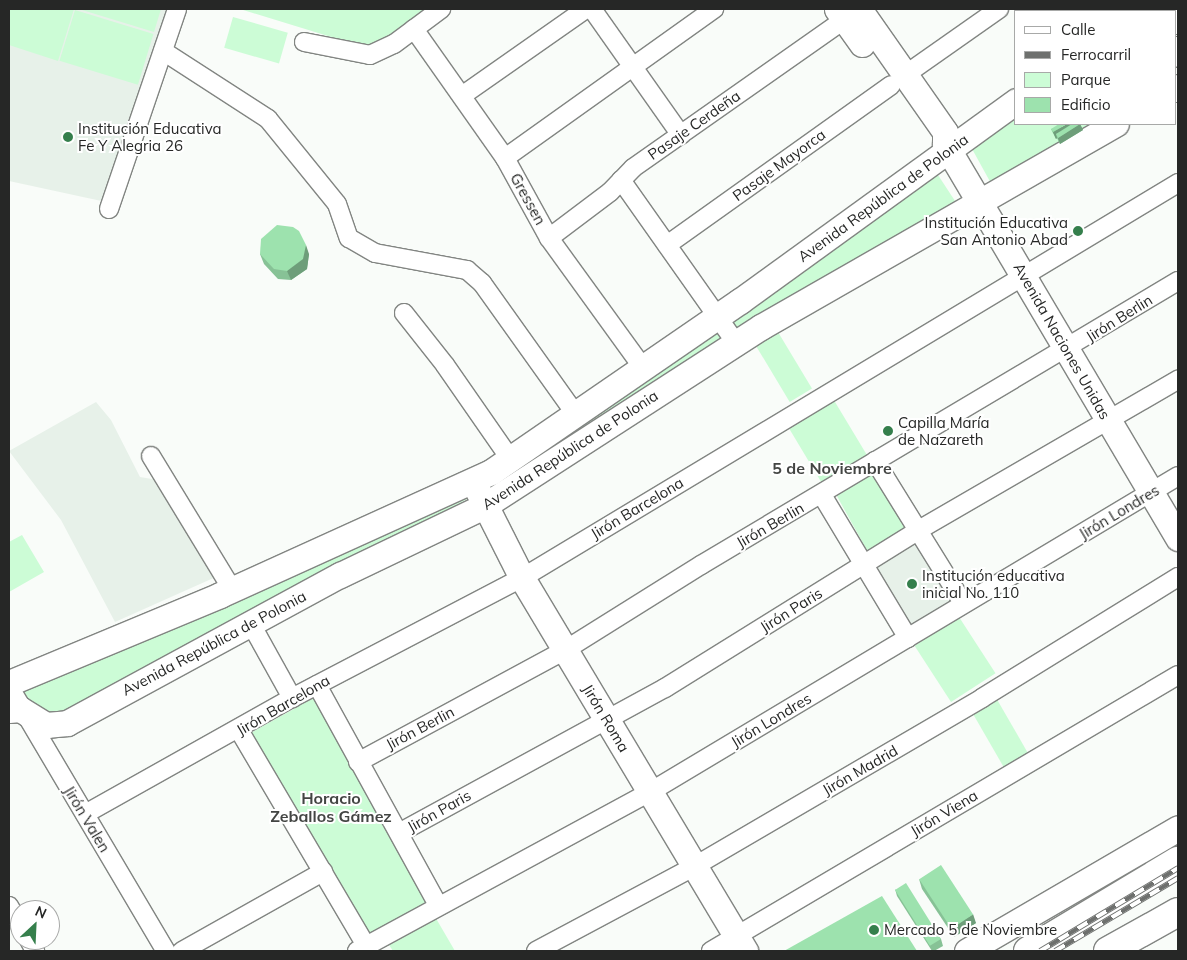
<!DOCTYPE html>
<html>
<head>
<meta charset="utf-8">
<style>
  body { margin:0 }
  #map { position:relative; width:1187px; height:960px; overflow:hidden; background:#f9fcf9; font-family:Mulish,sans-serif }
  div>[style] { position:absolute }
  [style*='--x'] { left:calc(var(--x)*1px); top:calc(var(--y)*1px); width:calc(var(--w)*1px); rotate:calc(var(--a)*1deg) }
  .built>* { inset:0; background:#e7f1e9; transform-origin:0 0 }
  .green>* { inset:0; background:#ccfcd6; transform-origin:0 0 }
  .roads { filter:drop-shadow(1px 0 #828582) drop-shadow(-1px 0 #828582) drop-shadow(0 1px #828582) drop-shadow(0 -1px #828582) }
  .street>* { height:18px; margin:-9px; padding:0 9px; transform-origin:9px; border-radius:9px; background:#fff }
  .secondary>* { height:25px; margin:-12.5px; padding:0 12.5px; transform-origin:12.5px; border-radius:12.5px; background:#fff }
  .primary>* { height:28px; margin:-14px; padding:0 14px; transform-origin:14px; border-radius:14px; background:#fff }
  .rail>* { height:5.5px; margin-top:-2.75px; transform-origin:0; background:repeating-linear-gradient(90deg,#fff 0 11px,#6e706e 0 22px); box-sizing:border-box; border-block:1px solid #6e706e }
  .wall>* { inset:0; background:#87c296 }
  .shaded-wall>* { inset:0; background:#6e9e7a }
  .building>* { inset:0; background:#9de2ae; transform-origin:0 0 }
  .dots>* { width:14px; height:14px; translate:-50% -50%; box-sizing:border-box; border:2px solid #fff; border-radius:50% }
  span { translate:-50% -50%; white-space:nowrap; text-align:center; line-height:1.15; -webkit-text-stroke:4px #fff; paint-order:stroke }
  .street-label { font-size:15px; color:#262726 }
  .poi-label { font-size:15px; color:#262726 }
  .left { translate:0 -50%; text-align:left }
  .right { translate:-100% -50%; text-align:right }
  .neighbourhood-label { font-size:16px; color:#434543; font-weight:700 }
  .frame { position:absolute; inset:0; border:10px solid #262726; pointer-events:none }
  .legend { position:absolute; left:1014px; top:10px; width:162px; height:115px; box-sizing:border-box; background:#fff; border:1px solid #a8a9a8; margin:0; padding:6px 9px; list-style:none; font-size:15px; color:#262726 }
  .legend li { display:flex; align-items:center; gap:10px; height:25px }
  .legend b { width:25px; border:1px solid #a8a9a8 }
  .north { position:absolute; left:10px; top:900px; width:50px; height:50px; box-sizing:border-box; background:#fff; border:1px solid #a8a9a8; border-radius:50%; rotate:25deg; font-size:14px; font-weight:700; line-height:20px; text-align:center; color:#262726 }
  .north::after { content:''; display:block; margin:auto; width:18px; height:22px; background:#357f4c; clip-path:polygon(50% 0,100% 100%,50% 72%,0 100%) }
</style>
</head>
<body>
<div id="map">
  <div class="built">
    <div style="clip-path:polygon(9px 9px,167px 9px,106px 202px,9px 181px)"></div>
    <div style="clip-path:polygon(96px 402px,111px 420px,140px 477px,164px 481px,218px 576px,115px 622px,61px 520px,9px 451px)"></div>
    <div style="left:916px;top:535px;width:79px;height:58px;rotate:58deg"></div>
  </div>
  <div class="green">
    <div style="clip-path:polygon(9px 9px,74px 9px,58px 61px,9px 45px)"></div>
    <div style="clip-path:polygon(79px 9px,161px 9px,154px 32px)"></div>
    <div style="clip-path:polygon(240px 9px,425px 9px,379px 46px,354px 44px)"></div>
    <div style="left:75px;top:10px;width:82px;height:53px;rotate:17deg"></div>
    <div style="left:233px;top:17px;width:57px;height:32px;rotate:16deg"></div>
    <div style="clip-path:polygon(1016px 115px,1016px 124px,1103px 124px,993px 187px,971px 147px)"></div>
    <div style="clip-path:polygon(936px 172px,959px 207px,501px 485px,501px 475px)"></div>
    <div style="left:778px;top:332px;width:66px;height:26px;rotate:59deg"></div>
    <div style="left:832px;top:397px;width:71px;height:53px;rotate:59deg"></div>
    <div style="left:875px;top:472px;width:66px;height:45px;rotate:61deg"></div>
    <div style="clip-path:polygon(468px 492px,471px 497px,66px 719px,37px 713px,24px 692px,25px 687px)"></div>
    <div style="clip-path:polygon(22px 535px,44px 572px,9px 592px,9px 542px)"></div>
    <div style="left:959px;top:617px;width:67px;height:53px;rotate:57deg"></div>
    <div style="left:319px;top:695px;width:238px;height:78px;rotate:61deg"></div>
    <div style="left:995px;top:696px;width:66px;height:28px;rotate:60deg"></div>
    <div style="clip-path:polygon(434px 915px,455px 951px,393px 951px,387px 942px)"></div>
  </div>
  <div class="roads">
    <div class="street">
      <div style="--x:592;--y:9;--w:154;--a:54.8"></div>
      <div style="--x:1117;--y:9;--w:3;--a:45"></div>
      <div style="--x:414;--y:29;--w:158;--a:54.8"></div>
      <div style="--x:505;--y:158;--w:91;--a:61.2"></div>
      <div style="--x:549;--y:238;--w:160;--a:54.1"></div>
      <div style="--x:304;--y:42;--w:67;--a:11.1"></div>
      <div style="--x:370;--y:55;--w:26;--a:-25"></div>
      <div style="--x:394;--y:44;--w:59;--a:-36.7"></div>
      <div style="--x:163;--y:51;--w:125;--a:32.9"></div>
      <div style="--x:268;--y:119;--w:109;--a:50.9"></div>
      <div style="--x:337;--y:204;--w:36;--a:71"></div>
      <div style="--x:349;--y:238;--w:30;--a:30"></div>
      <div style="--x:375;--y:253;--w:94;--a:10.5"></div>
      <div style="--x:467;--y:270;--w:20;--a:41"></div>
      <div style="--x:482;--y:283;--w:162;--a:54.5"></div>
      <div style="--x:905;--y:75;--w:115;--a:-35.1"></div>
      <div style="--x:463;--y:95;--w:150;--a:-35"></div>
      <div style="--x:505;--y:158;--w:257;--a:-35.5"></div>
      <div style="--x:621;--y:180;--w:199;--a:54.8"></div>
      <div style="--x:109;--y:209;--w:211;--a:-71.2"></div>
      <div style="--x:549;--y:238;--w:76;--a:-37"></div>
      <div style="--x:610;--y:192;--w:33;--a:-46"></div>
      <div style="--x:633;--y:168;--w:259;--a:-35.1"></div>
      <div style="--x:667;--y:245;--w:275;--a:-35.5"></div>
      <div style="--x:404;--y:313;--w:66;--a:51.7"></div>
      <div style="--x:445;--y:365;--w:116;--a:55.2"></div>
      <div style="--x:151;--y:456;--w:156;--a:58.7"></div>
      <div style="--x:875;--y:461;--w:167;--a:58.2"></div>
      <div style="--x:822;--y:495;--w:167;--a:59"></div>
      <div style="--x:251;--y:624;--w:85;--a:61"></div>
      <div style="--x:317;--y:685;--w:251;--a:61.2"></div>
      <div style="--x:9;--y:686;--w:308;--a:59.4"></div>
      <div style="--x:239;--y:730;--w:251;--a:59.5"></div>
      <div style="--x:358;--y:762;--w:235;--a:-28.4"></div>
      <div style="--x:565;--y:650;--w:160;--a:-32"></div>
      <div style="--x:701;--y:565;--w:555;--a:-30.77"></div>
      <div style="--x:85;--y:814;--w:237;--a:-29.3"></div>
      <div style="--x:292;--y:698;--w:259;--a:-27.6"></div>
      <div style="--x:522;--y:578;--w:766;--a:-31.05"></div>
      <div style="--x:399;--y:833;--w:303;--a:-28.6"></div>
      <div style="--x:665;--y:688;--w:297;--a:-31.9"></div>
      <div style="--x:917;--y:531;--w:302;--a:-30.1"></div>
      <div style="--x:9;--y:906;--w:22;--a:60"></div>
      <div style="--x:29;--y:940;--w:13;--a:61"></div>
      <div style="--x:182;--y:951;--w:162;--a:-29.3"></div>
      <div style="--x:357;--y:951;--w:333;--a:-28.5"></div>
      <div style="--x:650;--y:792;--w:615;--a:-30.9"></div>
      <div style="--x:536;--y:951;--w:180;--a:-28.1"></div>
      <div style="--x:695;--y:866;--w:333;--a:-30.3"></div>
      <div style="--x:982;--y:698;--w:230;--a:-31.7"></div>
      <div style="--x:711;--y:951;--w:542;--a:-30.58"></div>
    </div>
    <div class="secondary">
      <div style="--x:837;--y:9;--w:43;--a:54.5"></div>
      <div style="--x:859;--y:9;--w:150;--a:55"></div>
      <div style="--x:945;--y:132;--w:12;--a:90"></div>
      <div style="--x:945;--y:144;--w:458;--a:59.4"></div>
      <div style="--x:1136;--y:11;--w:4;--a:-27"></div>
      <div style="--x:1176;--y:21;--w:3;--a:-45"></div>
      <div style="--x:1176;--y:49;--w:5;--a:68"></div>
      <div style="--x:1176;--y:89;--w:3;--a:-45"></div>
      <div style="--x:478;--y:491;--w:97;--a:63.2"></div>
      <div style="--x:522;--y:578;--w:435;--a:59.1"></div>
      <div style="--x:9;--y:683;--w:229;--a:-22.6"></div>
      <div style="--x:220;--y:595;--w:298;--a:-24.4"></div>
      <div style="--x:491;--y:472;--w:302;--a:-34.5"></div>
      <div style="--x:740;--y:301;--w:341;--a:-35.9"></div>
      <div style="--x:9;--y:710;--w:11;--a:-5"></div>
      <div style="--x:20;--y:709;--w:31;--a:32"></div>
      <div style="--x:46;--y:725;--w:21;--a:-5"></div>
      <div style="--x:67;--y:723;--w:311;--a:-28.5"></div>
      <div style="--x:340;--y:575;--w:160;--a:-25.6"></div>
      <div style="--x:484;--y:506;--w:330;--a:-32.9"></div>
      <div style="--x:761;--y:327;--w:409;--a:-29.8"></div>
      <div style="--x:967;--y:951;--w:244;--a:-30.2"></div>
    </div>
    <div class="primary">
      <div style="--x:1028;--y:951;--w:175;--a:-31"></div>
      <div style="--x:1108;--y:951;--w:80;--a:-29.1"></div>
    </div>
  </div>
  <div class="rail">
    <div style="--x:1040;--y:951;--w:161;--a:-31"></div>
    <div style="--x:1055;--y:951;--w:143;--a:-30.7"></div>
  </div>
  <div class="wall">
    <div style="clip-path:polygon(1080px 124px,1083px 130px,1060px 144px,1057px 138px,1056px 139px,1051px 129px)"></div>
    <div style="clip-path:polygon(260px 254px,309px 254px,307px 269px,291px 280px,278px 279px,264px 264px)"></div>
    <div style="clip-path:polygon(919px 879px,976px 923px,954px 937px,922px 889px)"></div>
    <div style="clip-path:polygon(895px 889px,941px 939px,943px 946px,934px 951px,932px 951px,897px 896px)"></div>
  </div>
  <div class="shaded-wall">
    <div style="clip-path:polygon(1067px 124px,1078px 124px,1056px 134px,1057px 138px,1056px 139px,1053px 132px)"></div>
    <div style="clip-path:polygon(1080px 124px,1083px 130px,1060px 144px,1058px 138px)"></div>
    <div style="clip-path:polygon(306px 245px,309px 254px,307px 269px,291px 280px,287px 271px)"></div>
    <div style="clip-path:polygon(973px 914px,976px 923px,954px 937px,951px 928px)"></div>
  </div>
  <div class="building">
    <div style="clip-path:polygon(1059px 124px,1067px 124px,1053px 132px,1051px 129px)"></div>
    <div style="clip-path:polygon(1072px 124px,1080px 124px,1058px 138px,1056px 134px)"></div>
    <div style="clip-path:polygon(277px 225px,293px 227px,299px 231px,306px 245px,303px 259px,287px 271px,274px 269px,260px 254px,261px 239px)"></div>
    <div style="left:941px;top:865px;width:59px;height:26px;rotate:57deg"></div>
    <div style="left:906px;top:883px;width:66px;height:13px;rotate:58deg"></div>
    <div style="clip-path:polygon(882px 896px,917px 951px,784px 951px)"></div>
  </div>
  <div class="dots">
    <div style="left:68px;top:137px;background:#357f4c"></div>
    <div style="left:1078px;top:231px;background:#357f4c"></div>
    <div style="left:888px;top:431px;background:#357f4c"></div>
    <div style="left:912px;top:584px;background:#357f4c"></div>
    <div style="left:874px;top:930px;background:#357f4c"></div>
  </div>
  <div class="street-label">
    <span style="left:694px;top:125px;rotate:-35deg">Pasaje Cerdeña</span>
    <span style="left:779px;top:165px;rotate:-36deg">Pasaje Mayorca</span>
    <span style="left:883px;top:198px;rotate:-36deg">Avenida República de Polonia</span>
    <span style="left:528px;top:199px;rotate:61deg">Gressen</span>
    <span style="left:1119px;top:318px;rotate:-32deg">Jirón Berlin</span>
    <span style="left:1062px;top:341px;rotate:60deg">Avenida Naciones Unidas</span>
    <span style="left:570px;top:450px;rotate:-33deg">Avenida República de Polonia</span>
    <span style="left:637px;top:508px;rotate:-31deg">Jirón Barcelona</span>
    <span style="left:1119px;top:512px;rotate:-31deg">Jirón Londres</span>
    <span style="left:770px;top:525px;rotate:-30deg">Jirón Berlin</span>
    <span style="left:791px;top:610px;rotate:-32deg">Jirón Paris</span>
    <span style="left:214px;top:643px;rotate:-28deg">Avenida República de Polonia</span>
    <span style="left:283px;top:705px;rotate:-30deg">Jirón Barcelona</span>
    <span style="left:606px;top:718px;rotate:59deg">Jirón Roma</span>
    <span style="left:771px;top:720px;rotate:-31deg">Jirón Londres</span>
    <span style="left:420px;top:728px;rotate:-28deg">Jirón Berlin</span>
    <span style="left:860px;top:770px;rotate:-30deg">Jirón Madrid</span>
    <span style="left:439px;top:811px;rotate:-29deg">Jirón Paris</span>
    <span style="left:944px;top:813px;rotate:-31deg">Jirón Viena</span>
    <span style="left:87px;top:819px;rotate:59deg">Jirón Valen</span>
  </div>
  <div class="poi-label">
    <span class="left" style="left:78px;top:137px">Institución Educativa<br>Fe Y Alegria 26</span>
    <span class="right" style="left:1068px;top:231px">Institución Educativa<br>San Antonio Abad</span>
    <span class="left" style="left:898px;top:431px">Capilla María<br>de Nazareth</span>
    <span class="left" style="left:922px;top:584px">Institución educativa<br>inicial No. 110</span>
    <span class="left" style="left:884px;top:930px">Mercado 5 de Noviembre</span>
  </div>
  <div class="neighbourhood-label">
    <span style="left:832px;top:468px">5 de Noviembre</span>
    <span style="left:331px;top:807px">Horacio<br>Zeballos Gámez</span>
  </div>
  <div class="frame"></div>
  <ul class="legend">
  <li><b style="height:6px;background:#fff"></b>Calle</li>
  <li><b style="height:6px;background:#6e706e"></b>Ferrocarril</li>
  <li><b style="height:14px;background:#ccfcd6"></b>Parque</li>
  <li><b style="height:14px;background:#9de2ae"></b>Edificio</li>
  </ul>
  <div class="north">N</div>
</div>
</body>
</html>
